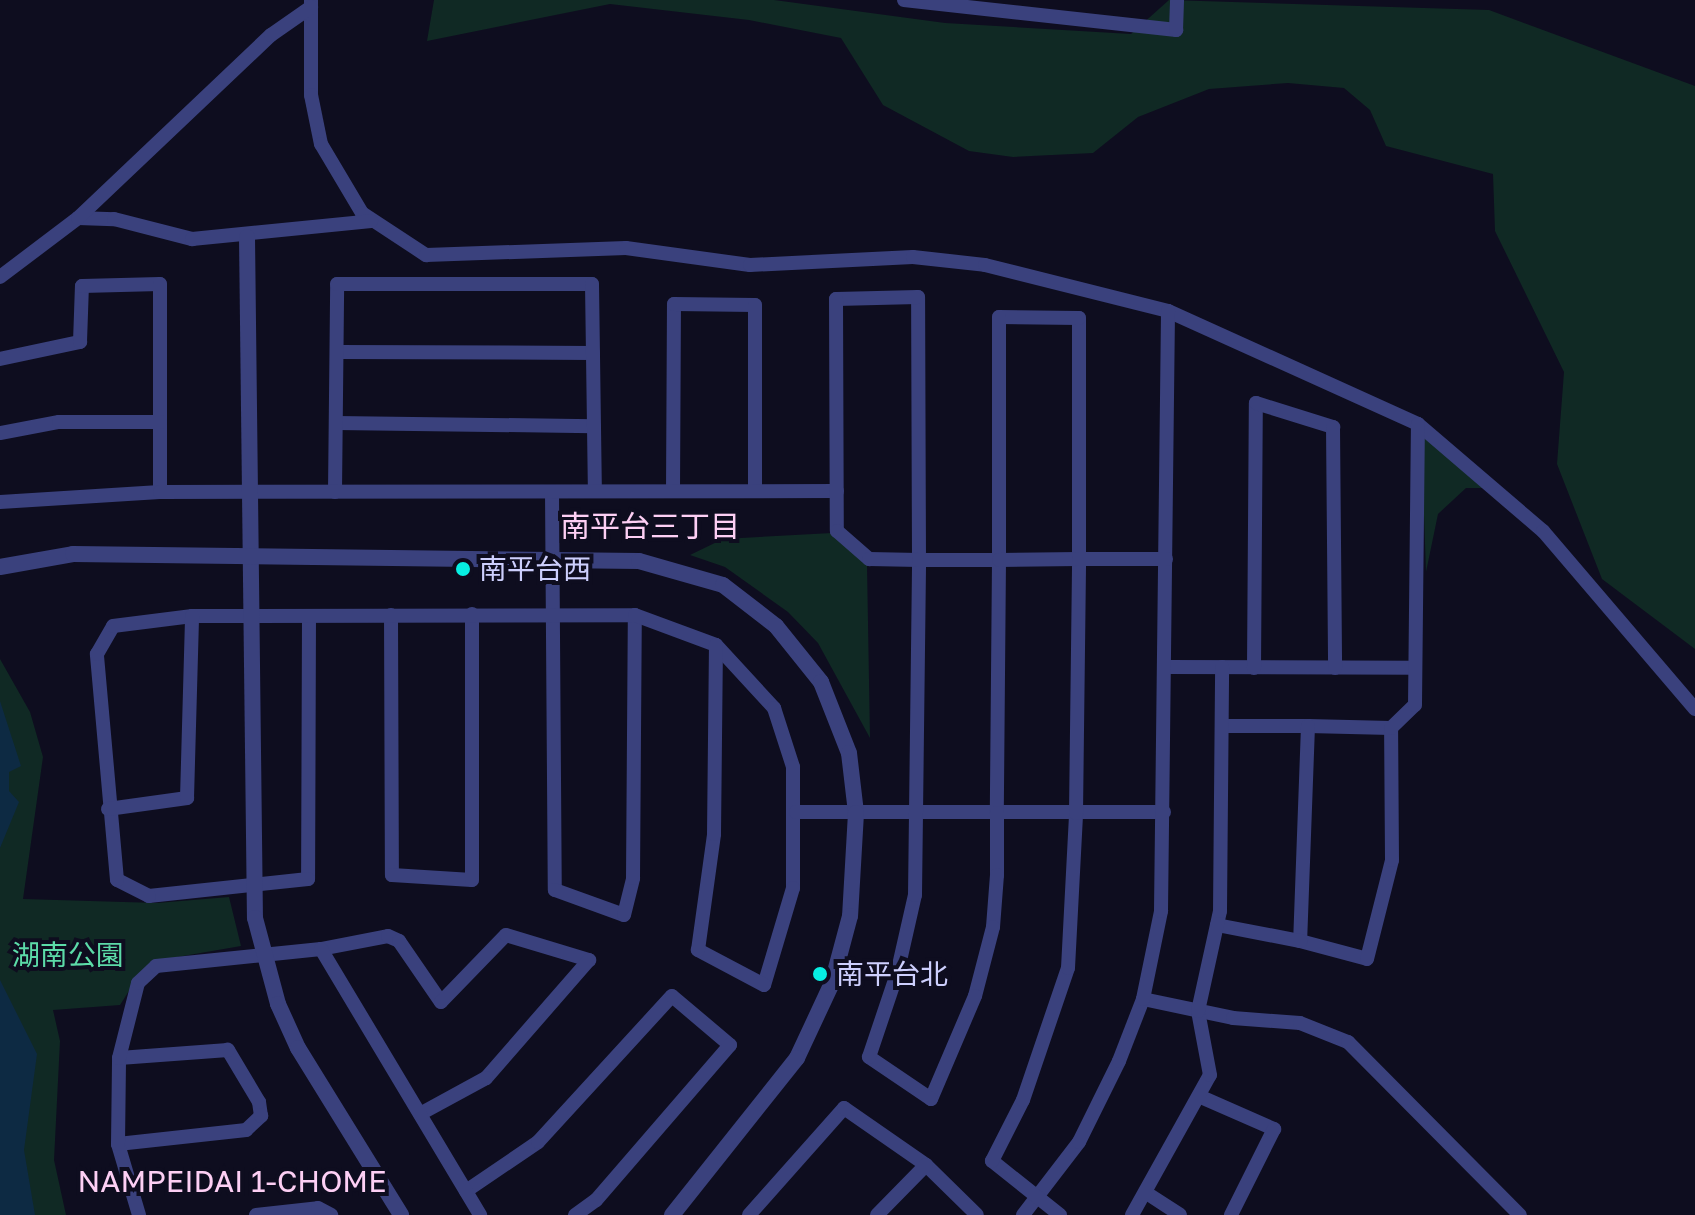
<!DOCTYPE html>
<html>
<head>
<meta charset="utf-8">
<style>
  body { margin:0 }
  #map { position:relative; width:1695px; height:1215px; overflow:hidden; background:#0e0d1f; font-family:"Golos Text","Noto Sans JP",sans-serif }
  div>[style] { position:absolute }
  [style*='--x'] { left:calc(var(--x)*1px); top:calc(var(--y)*1px); width:calc(var(--w)*1px); rotate:calc(var(--a)*1deg) }
  .green>* { inset:0; background:#102924 }
  .water>* { inset:0; background:#0d2a43 }
  .minor>* { height:14px; margin:-7px; padding:0 7px; transform-origin:7px; border-radius:7px; background:#3a417d }
  .tertiary>* { height:16px; margin:-8px; padding:0 8px; transform-origin:8px; border-radius:8px; background:#3a417d }
  .dots>* { width:22px; height:22px; translate:-50% -50%; box-sizing:border-box; border:4px solid #0e0d1f; border-radius:50% }
  span { translate:-50% -50%; white-space:nowrap; text-align:center; line-height:1.15; -webkit-text-stroke:8px #0e0d1f; paint-order:stroke }
  .poi-label { font-size:28px; color:#cdcffd }
  .left { translate:0 -50%; text-align:left }
  .park-label { font-size:28px; color:#5cdba8 }
  .neighbourhood-label { font-size:30px; color:#fdcff4 }
</style>
</head>
<body>
<div id="map">
  <div class="green">
    <div style="clip-path:polygon(434px 0,774px 0,945px 23px,1131px 34px,1169px 0,1489px 10px,1695px 86px,1695px 649px,1602px 579px,1557px 464px,1564px 372px,1495px 231px,1493px 174px,1386px 146px,1370px 110px,1344px 88px,1288px 83px,1209px 89px,1138px 117px,1093px 153px,1013px 157px,969px 151px,883px 105px,841px 38px,749px 20px,610px 4px,427px 41px)"></div>
    <div style="clip-path:polygon(1421px 430px,1484px 488px,1466px 488px,1438px 514px,1426px 572px)"></div>
    <div style="clip-path:polygon(832px 533px,867px 565px,870px 738px,818px 643px,788px 612px,725px 567px,690px 555px,723px 539px)"></div>
    <div style="clip-path:polygon(0 659px,30px 712px,43px 757px,23px 899px,157px 903px,229px 897px,241px 946px,160px 960px,134px 983px,120px 1005px,53px 1010px,60px 1041px,54px 1160px,66px 1215px,0 1215px)"></div>
  </div>
  <div class="water">
    <div style="clip-path:polygon(0 701px,21px 766px,9px 772px,9px 791px,19px 802px,0 848px)"></div>
    <div style="clip-path:polygon(0 980px,37px 1054px,24px 1150px,35px 1215px,0 1215px)"></div>
  </div>
  <div class="minor">
    <div style="--x:311;--y:0;--w:95;--a:90"></div>
    <div style="--x:311;--y:95;--w:50;--a:78.5"></div>
    <div style="--x:321;--y:144;--w:80;--a:59.3"></div>
    <div style="--x:362;--y:213;--w:77;--a:33.3"></div>
    <div style="--x:426;--y:255;--w:200;--a:-2"></div>
    <div style="--x:626;--y:248;--w:125;--a:7.8"></div>
    <div style="--x:750;--y:265;--w:163;--a:-2.8"></div>
    <div style="--x:913;--y:257;--w:72;--a:6.3"></div>
    <div style="--x:985;--y:265;--w:189;--a:14.1"></div>
    <div style="--x:1168;--y:311;--w:274;--a:24.3"></div>
    <div style="--x:1418;--y:424;--w:165;--a:40.6"></div>
    <div style="--x:1543;--y:531;--w:234;--a:49.5"></div>
    <div style="--x:904;--y:0;--w:274;--a:6.3"></div>
    <div style="--x:1176;--y:30;--w:30;--a:-88"></div>
    <div style="--x:78;--y:218;--w:36;--a:2"></div>
    <div style="--x:114;--y:219;--w:81;--a:14.4"></div>
    <div style="--x:192;--y:239;--w:180;--a:-5.7"></div>
    <div style="--x:0;--y:277;--w:98;--a:-37.1"></div>
    <div style="--x:78;--y:218;--w:266;--a:-43.5"></div>
    <div style="--x:271;--y:35;--w:49;--a:-35"></div>
    <div style="--x:337;--y:352;--w:256;--a:0.2"></div>
    <div style="--x:0;--y:359;--w:82;--a:-12"></div>
    <div style="--x:80;--y:342;--w:56;--a:-88"></div>
    <div style="--x:82;--y:286;--w:78;--a:-1.5"></div>
    <div style="--x:160;--y:284;--w:208;--a:90"></div>
    <div style="--x:336;--y:423;--w:258;--a:0.7"></div>
    <div style="--x:0;--y:433;--w:60;--a:-10.6"></div>
    <div style="--x:59;--y:422;--w:101;--a:0"></div>
    <div style="--x:673;--y:491;--w:187;--a:-89.7"></div>
    <div style="--x:674;--y:304;--w:81;--a:0.7"></div>
    <div style="--x:755;--y:305;--w:186;--a:90"></div>
    <div style="--x:335;--y:492;--w:208;--a:-89.4"></div>
    <div style="--x:337;--y:284;--w:255;--a:0"></div>
    <div style="--x:592;--y:284;--w:207;--a:89.2"></div>
    <div style="--x:552;--y:492;--w:398;--a:89.6"></div>
    <div style="--x:555;--y:890;--w:73;--a:19.9"></div>
    <div style="--x:624;--y:915;--w:38;--a:-76"></div>
    <div style="--x:633;--y:878;--w:263;--a:-89.6"></div>
    <div style="--x:0;--y:502;--w:160;--a:-3.6"></div>
    <div style="--x:160;--y:492;--w:677;--a:-0.08"></div>
    <div style="--x:391;--y:615;--w:260;--a:89.8"></div>
    <div style="--x:392;--y:875;--w:80;--a:3.6"></div>
    <div style="--x:472;--y:880;--w:266;--a:-90"></div>
    <div style="--x:309;--y:616;--w:263;--a:90.2"></div>
    <div style="--x:308;--y:879;--w:160;--a:173.9"></div>
    <div style="--x:149;--y:896;--w:36;--a:-153"></div>
    <div style="--x:117;--y:880;--w:227;--a:-95.1"></div>
    <div style="--x:97;--y:654;--w:32;--a:-60"></div>
    <div style="--x:113;--y:626;--w:80;--a:-7.2"></div>
    <div style="--x:192;--y:616;--w:443;--a:-0.1"></div>
    <div style="--x:635;--y:615;--w:86;--a:20.3"></div>
    <div style="--x:716;--y:645;--w:86;--a:47.4"></div>
    <div style="--x:774;--y:708;--w:62;--a:72.1"></div>
    <div style="--x:793;--y:767;--w:121;--a:90"></div>
    <div style="--x:793;--y:888;--w:101;--a:106.6"></div>
    <div style="--x:764;--y:985;--w:75;--a:-152.1"></div>
    <div style="--x:698;--y:950;--w:117;--a:-82.1"></div>
    <div style="--x:714;--y:834;--w:189;--a:-89.4"></div>
    <div style="--x:1165;--y:667;--w:250;--a:0.2"></div>
    <div style="--x:1254;--y:668;--w:265;--a:-89.6"></div>
    <div style="--x:1256;--y:403;--w:81;--a:17.3"></div>
    <div style="--x:1333;--y:427;--w:241;--a:89.5"></div>
    <div style="--x:1222;--y:726;--w:86;--a:0"></div>
    <div style="--x:1391;--y:728;--w:83;--a:-178.6"></div>
    <div style="--x:1308;--y:726;--w:215;--a:92.1"></div>
    <div style="--x:1300;--y:941;--w:69;--a:15"></div>
    <div style="--x:1367;--y:959;--w:102;--a:-75.8"></div>
    <div style="--x:1392;--y:860;--w:132;--a:-90.4"></div>
    <div style="--x:1391;--y:728;--w:33;--a:-44"></div>
    <div style="--x:1415;--y:705;--w:281;--a:-89.4"></div>
    <div style="--x:108;--y:809;--w:80;--a:-7.9"></div>
    <div style="--x:187;--y:798;--w:182;--a:-88.4"></div>
    <div style="--x:796;--y:812;--w:368;--a:0"></div>
    <div style="--x:1217;--y:925;--w:85;--a:10.9"></div>
    <div style="--x:321;--y:949;--w:68;--a:-11"></div>
    <div style="--x:388;--y:936;--w:12;--a:24"></div>
    <div style="--x:399;--y:941;--w:74;--a:55.5"></div>
    <div style="--x:441;--y:1002;--w:93;--a:-45.9"></div>
    <div style="--x:506;--y:935;--w:87;--a:16.8"></div>
    <div style="--x:589;--y:960;--w:157;--a:131.1"></div>
    <div style="--x:486;--y:1078;--w:75;--a:151.4"></div>
    <div style="--x:1143;--y:999;--w:92;--a:11.9"></div>
    <div style="--x:1233;--y:1018;--w:67;--a:4.3"></div>
    <div style="--x:1300;--y:1023;--w:52;--a:21.6"></div>
    <div style="--x:1348;--y:1042;--w:244;--a:45.2"></div>
    <div style="--x:1201;--y:1097;--w:80;--a:23.7"></div>
    <div style="--x:1274;--y:1129;--w:96;--a:116.6"></div>
    <div style="--x:118;--y:1144;--w:129;--a:-6.2"></div>
    <div style="--x:246;--y:1130;--w:21;--a:-43"></div>
    <div style="--x:261;--y:1116;--w:14;--a:-98"></div>
    <div style="--x:259;--y:1102;--w:61;--a:-120.8"></div>
    <div style="--x:228;--y:1050;--w:109;--a:175.8"></div>
    <div style="--x:466;--y:1191;--w:87;--a:-34.2"></div>
    <div style="--x:538;--y:1142;--w:198;--a:-47.5"></div>
    <div style="--x:672;--y:996;--w:76;--a:40.2"></div>
    <div style="--x:730;--y:1045;--w:205;--a:130.8"></div>
    <div style="--x:596;--y:1200;--w:26;--a:144"></div>
    <div style="--x:1148;--y:1194;--w:38;--a:33"></div>
    <div style="--x:139;--y:1215;--w:74;--a:-106.5"></div>
    <div style="--x:118;--y:1144;--w:86;--a:-89.3"></div>
    <div style="--x:119;--y:1058;--w:77;--a:-75.8"></div>
    <div style="--x:138;--y:983;--w:25;--a:-43"></div>
    <div style="--x:156;--y:966;--w:166;--a:-5.9"></div>
    <div style="--x:321;--y:949;--w:310;--a:59.1"></div>
    <div style="--x:256;--y:1215;--w:62;--a:-6.4"></div>
    <div style="--x:318;--y:1208;--w:15;--a:28"></div>
    <div style="--x:749;--y:1215;--w:143;--a:-48.4"></div>
    <div style="--x:844;--y:1108;--w:100;--a:34.8"></div>
    <div style="--x:926;--y:1165;--w:71;--a:44.4"></div>
    <div style="--x:877;--y:1215;--w:70;--a:-45.6"></div>
    <div style="--x:1023;--y:1215;--w:92;--a:-52.5"></div>
    <div style="--x:1079;--y:1142;--w:90;--a:-63.7"></div>
    <div style="--x:1119;--y:1061;--w:66;--a:-68.8"></div>
    <div style="--x:1143;--y:999;--w:90;--a:-78.4"></div>
    <div style="--x:1161;--y:911;--w:600;--a:-89.33"></div>
    <div style="--x:1060;--y:1215;--w:87;--a:-141.5"></div>
    <div style="--x:992;--y:1161;--w:68;--a:-63.1"></div>
    <div style="--x:1023;--y:1100;--w:139;--a:-71.2"></div>
    <div style="--x:1068;--y:968;--w:155;--a:-87"></div>
    <div style="--x:1076;--y:813;--w:254;--a:-89.3"></div>
    <div style="--x:1079;--y:559;--w:241;--a:-90"></div>
    <div style="--x:1079;--y:318;--w:80;--a:-179.3"></div>
    <div style="--x:999;--y:317;--w:243;--a:90"></div>
    <div style="--x:999;--y:560;--w:253;--a:90.5"></div>
    <div style="--x:997;--y:813;--w:62;--a:90"></div>
    <div style="--x:997;--y:875;--w:52;--a:94.4"></div>
    <div style="--x:993;--y:927;--w:71;--a:104.6"></div>
    <div style="--x:975;--y:996;--w:112;--a:113.1"></div>
    <div style="--x:931;--y:1099;--w:75;--a:-145.9"></div>
    <div style="--x:869;--y:1057;--w:88;--a:-71.4"></div>
    <div style="--x:897;--y:974;--w:81;--a:-77.2"></div>
    <div style="--x:915;--y:895;--w:335;--a:-89.3"></div>
    <div style="--x:919;--y:560;--w:263;--a:-90.2"></div>
    <div style="--x:918;--y:297;--w:82;--a:178.6"></div>
    <div style="--x:836;--y:299;--w:232;--a:89.8"></div>
    <div style="--x:837;--y:531;--w:43;--a:41.2"></div>
    <div style="--x:869;--y:559;--w:50;--a:1.1"></div>
    <div style="--x:919;--y:560;--w:80;--a:0"></div>
    <div style="--x:999;--y:560;--w:80;--a:-0.7"></div>
    <div style="--x:1079;--y:559;--w:87;--a:0"></div>
    <div style="--x:1132;--y:1215;--w:160;--a:-60.9"></div>
    <div style="--x:1210;--y:1075;--w:65;--a:-100.6"></div>
    <div style="--x:1198;--y:1011;--w:102;--a:-77.6"></div>
    <div style="--x:1220;--y:911;--w:244;--a:-89.5"></div>
  </div>
  <div class="tertiary">
    <div style="--x:247;--y:237;--w:681;--a:89.33"></div>
    <div style="--x:255;--y:918;--w:89;--a:75"></div>
    <div style="--x:278;--y:1004;--w:48;--a:65.6"></div>
    <div style="--x:298;--y:1048;--w:196;--a:58.3"></div>
    <div style="--x:0;--y:567;--w:74;--a:-10.1"></div>
    <div style="--x:73;--y:554;--w:566;--a:0.71"></div>
    <div style="--x:639;--y:561;--w:87;--a:15.9"></div>
    <div style="--x:723;--y:585;--w:67;--a:37.7"></div>
    <div style="--x:776;--y:626;--w:72;--a:51.2"></div>
    <div style="--x:821;--y:682;--w:76;--a:68.5"></div>
    <div style="--x:849;--y:753;--w:60;--a:83.3"></div>
    <div style="--x:856;--y:813;--w:103;--a:93.3"></div>
    <div style="--x:850;--y:916;--w:69;--a:105"></div>
    <div style="--x:832;--y:983;--w:83;--a:115"></div>
    <div style="--x:797;--y:1058;--w:201;--a:128.5"></div>
  </div>
  <div class="dots">
    <div style="left:463px;top:569px;background:#07efe3"></div>
    <div style="left:820px;top:974px;background:#07efe3"></div>
  </div>
  <div class="poi-label">
    <span class="left" style="left:479px;top:569px">南平台西</span>
    <span class="left" style="left:836px;top:974px">南平台北</span>
  </div>
  <div class="park-label">
    <span style="left:68px;top:955px">湖南公園</span>
  </div>
  <div class="neighbourhood-label">
    <span style="left:650px;top:526px">南平台三丁目</span>
    <span style="left:232px;top:1181px">NAMPEIDAI 1-CHOME</span>
  </div>
</div>
</body>
</html>
